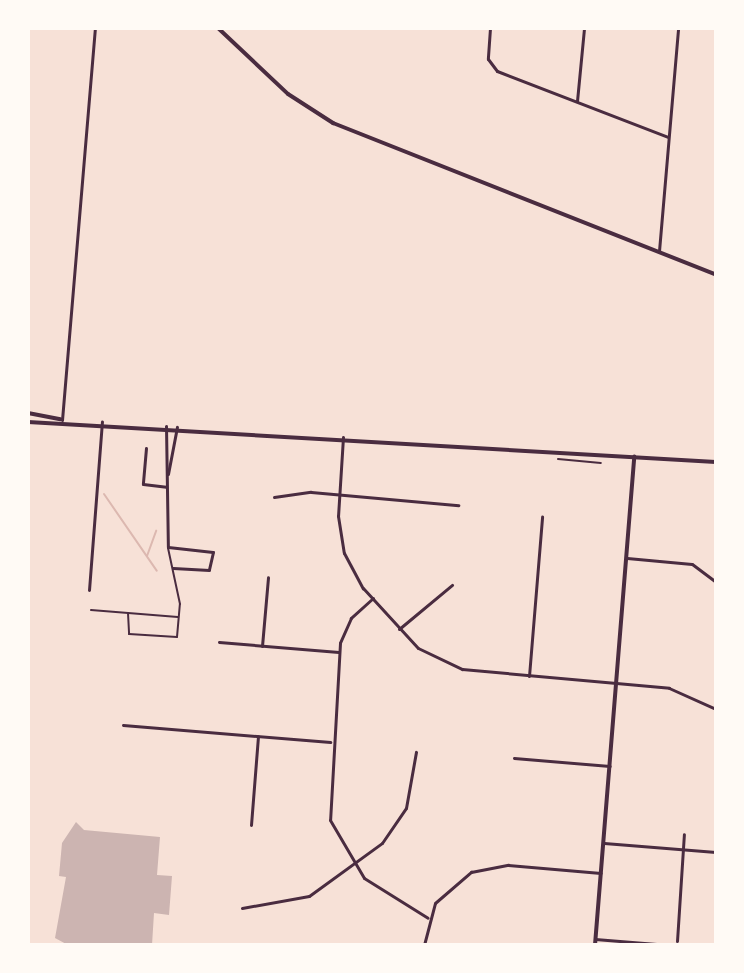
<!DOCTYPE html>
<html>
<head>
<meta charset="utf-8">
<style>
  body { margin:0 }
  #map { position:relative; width:744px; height:973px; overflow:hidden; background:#f7e1d7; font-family:"Titillium Web",sans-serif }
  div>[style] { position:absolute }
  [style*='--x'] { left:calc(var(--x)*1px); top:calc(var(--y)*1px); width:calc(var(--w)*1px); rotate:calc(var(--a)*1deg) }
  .stream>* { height:2px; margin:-1px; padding:0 1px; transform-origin:1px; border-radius:1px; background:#dcb8b0 }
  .building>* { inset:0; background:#ccb4b1 }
  .path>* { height:2px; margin:-1px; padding:0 1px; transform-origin:1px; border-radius:1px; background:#4a2c40 }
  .service>* { height:2px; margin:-1px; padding:0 1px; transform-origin:1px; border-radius:1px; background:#4a2c40 }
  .minor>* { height:3px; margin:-1.5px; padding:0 1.5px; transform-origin:1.5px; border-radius:1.5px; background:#4a2c40 }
  .tertiary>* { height:4px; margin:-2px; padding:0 2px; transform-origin:2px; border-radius:2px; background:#4a2c40 }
  .secondary>* { height:4px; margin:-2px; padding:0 2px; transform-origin:2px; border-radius:2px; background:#4a2c40 }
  span { translate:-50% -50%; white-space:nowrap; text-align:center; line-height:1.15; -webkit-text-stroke:7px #fffaf5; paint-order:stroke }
  .frame { position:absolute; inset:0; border:30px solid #fffaf5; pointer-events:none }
</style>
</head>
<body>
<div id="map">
  <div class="stream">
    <div style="--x:104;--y:494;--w:93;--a:55.5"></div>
    <div style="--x:147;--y:556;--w:27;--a:-70"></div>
  </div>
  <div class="building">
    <div style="clip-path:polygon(76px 822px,84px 830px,160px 837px,157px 875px,172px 876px,169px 915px,154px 913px,152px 945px,68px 945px,55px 938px,66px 877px,59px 876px,62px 843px)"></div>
  </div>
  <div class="path">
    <div style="--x:558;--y:459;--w:43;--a:5.3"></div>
  </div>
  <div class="service">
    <div style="--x:91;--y:610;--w:87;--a:4.6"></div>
    <div style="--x:128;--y:613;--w:21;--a:87"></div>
    <div style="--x:129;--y:634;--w:48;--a:3.6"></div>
    <div style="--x:177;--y:637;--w:33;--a:-85"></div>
    <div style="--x:180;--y:604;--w:57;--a:-102.1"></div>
  </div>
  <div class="minor">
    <div style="--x:490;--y:28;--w:31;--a:94"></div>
    <div style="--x:488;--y:59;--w:15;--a:53"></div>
    <div style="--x:497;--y:71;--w:183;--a:21.1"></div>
    <div style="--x:577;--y:101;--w:73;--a:-84.5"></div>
    <div style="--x:659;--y:251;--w:224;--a:-85.1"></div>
    <div style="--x:62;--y:420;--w:393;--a:-85.2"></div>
    <div style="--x:166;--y:426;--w:121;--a:89.1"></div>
    <div style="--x:168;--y:547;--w:45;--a:6.3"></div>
    <div style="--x:213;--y:552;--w:18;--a:103"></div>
    <div style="--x:209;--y:570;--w:36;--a:-177"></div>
    <div style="--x:343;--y:437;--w:79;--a:93.6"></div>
    <div style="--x:338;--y:516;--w:37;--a:81"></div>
    <div style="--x:344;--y:553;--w:40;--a:62"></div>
    <div style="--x:363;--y:588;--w:81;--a:47.5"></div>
    <div style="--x:418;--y:648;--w:49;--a:25.5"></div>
    <div style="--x:462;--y:669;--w:208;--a:5.2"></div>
    <div style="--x:669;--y:688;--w:51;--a:24.1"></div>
    <div style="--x:146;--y:448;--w:36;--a:95"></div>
    <div style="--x:143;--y:484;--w:23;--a:7"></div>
    <div style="--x:168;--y:474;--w:48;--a:-79.2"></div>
    <div style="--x:274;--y:497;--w:37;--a:-8"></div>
    <div style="--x:311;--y:492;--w:148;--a:5.1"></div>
    <div style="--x:627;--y:558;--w:65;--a:5.3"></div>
    <div style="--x:692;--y:564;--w:30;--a:37"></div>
    <div style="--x:89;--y:590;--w:169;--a:-85.6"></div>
    <div style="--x:373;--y:598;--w:30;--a:138"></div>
    <div style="--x:351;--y:618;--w:27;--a:114"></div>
    <div style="--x:340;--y:643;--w:177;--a:93.2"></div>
    <div style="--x:330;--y:820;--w:67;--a:59.6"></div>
    <div style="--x:364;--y:878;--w:75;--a:32"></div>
    <div style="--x:399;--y:629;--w:69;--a:-39.7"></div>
    <div style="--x:219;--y:642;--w:120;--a:4.8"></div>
    <div style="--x:262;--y:646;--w:69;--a:-85"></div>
    <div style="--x:529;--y:676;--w:160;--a:-85.3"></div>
    <div style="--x:123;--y:725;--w:208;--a:4.7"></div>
    <div style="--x:514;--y:758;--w:96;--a:4.8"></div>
    <div style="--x:251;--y:825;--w:89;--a:-85.5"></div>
    <div style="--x:604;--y:843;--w:112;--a:4.6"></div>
    <div style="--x:242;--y:908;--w:68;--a:-10.2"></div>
    <div style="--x:309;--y:896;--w:90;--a:-36"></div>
    <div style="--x:382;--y:843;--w:42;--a:-55.6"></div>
    <div style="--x:406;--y:808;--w:57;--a:-79.9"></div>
    <div style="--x:595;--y:939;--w:74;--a:4.6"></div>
    <div style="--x:677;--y:941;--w:107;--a:-86.3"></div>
    <div style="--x:424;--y:945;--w:43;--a:-75.3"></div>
    <div style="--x:435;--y:903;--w:48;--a:-40.7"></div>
    <div style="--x:471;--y:872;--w:38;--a:-11"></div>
    <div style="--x:508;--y:865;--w:93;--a:4.9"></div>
    <div style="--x:672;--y:945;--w:9;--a:0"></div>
  </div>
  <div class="tertiary">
    <div style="--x:595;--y:945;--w:490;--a:-85.4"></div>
  </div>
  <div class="secondary">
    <div style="--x:218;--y:28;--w:96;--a:43.3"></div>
    <div style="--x:288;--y:94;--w:54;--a:32.8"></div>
    <div style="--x:333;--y:123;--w:412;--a:21.6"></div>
    <div style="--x:28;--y:413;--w:33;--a:11"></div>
    <div style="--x:28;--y:422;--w:689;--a:3.33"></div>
  </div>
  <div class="frame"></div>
</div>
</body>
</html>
